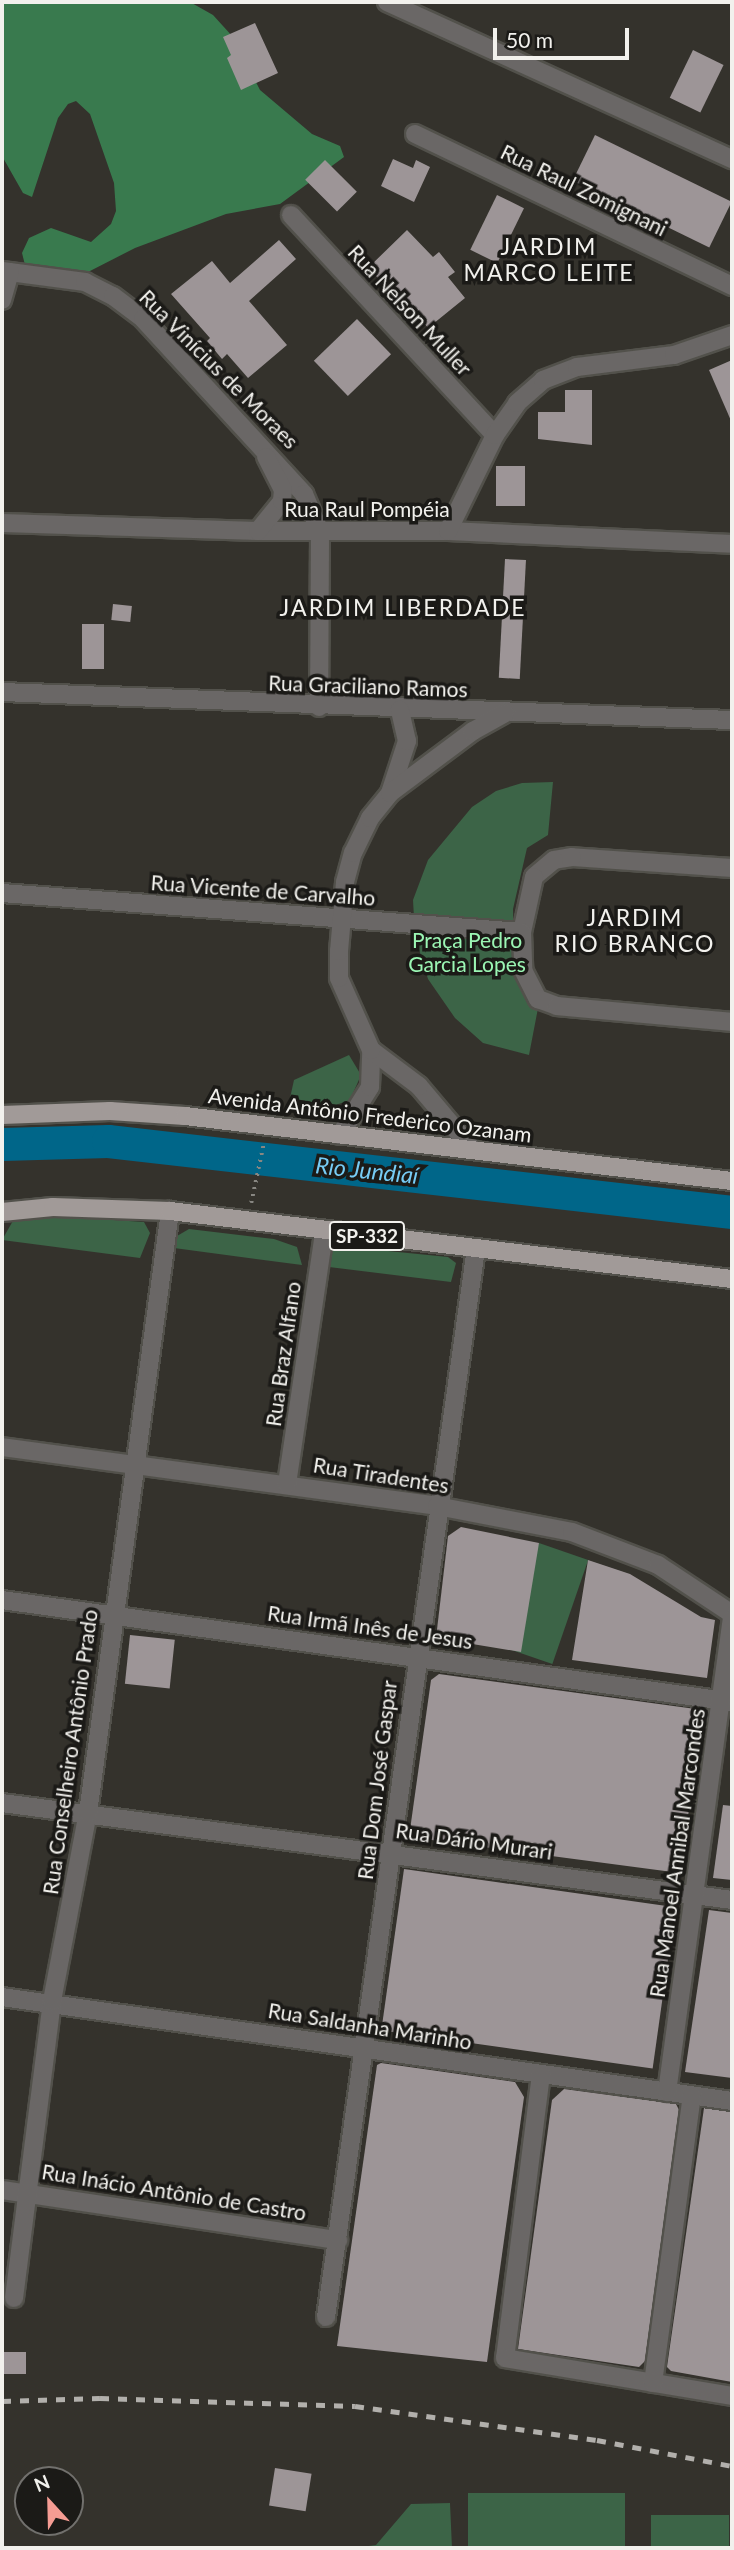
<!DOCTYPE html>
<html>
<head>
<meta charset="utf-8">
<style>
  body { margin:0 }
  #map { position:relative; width:734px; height:2550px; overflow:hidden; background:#34322c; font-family:Lato,sans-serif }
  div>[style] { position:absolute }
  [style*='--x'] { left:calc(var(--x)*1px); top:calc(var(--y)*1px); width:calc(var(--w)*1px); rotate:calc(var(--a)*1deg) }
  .green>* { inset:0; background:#3c6447; transform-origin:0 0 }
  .forest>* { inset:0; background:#397a4e }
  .river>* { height:33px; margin:-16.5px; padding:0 16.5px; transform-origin:16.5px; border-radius:16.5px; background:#006689 }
  .building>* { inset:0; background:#9d9597; transform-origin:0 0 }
  .path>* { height:3.5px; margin-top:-1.75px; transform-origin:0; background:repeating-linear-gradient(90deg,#888782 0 2px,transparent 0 7px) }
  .roads { filter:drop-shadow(2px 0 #52514b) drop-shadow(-2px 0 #52514b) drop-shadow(0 2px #52514b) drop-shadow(0 -2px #52514b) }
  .minor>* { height:18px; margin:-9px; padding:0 9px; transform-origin:9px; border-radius:9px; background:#6a6766 }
  .major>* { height:18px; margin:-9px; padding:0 9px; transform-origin:9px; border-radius:9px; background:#a19a98 }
  .rail>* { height:5px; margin-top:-2.5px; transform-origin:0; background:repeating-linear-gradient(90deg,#b2b0ac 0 9px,transparent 0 18px) }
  span { translate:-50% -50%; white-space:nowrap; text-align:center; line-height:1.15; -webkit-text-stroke:7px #1b1a17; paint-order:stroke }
  .shield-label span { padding:2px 5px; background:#1b1a17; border:2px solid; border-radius:5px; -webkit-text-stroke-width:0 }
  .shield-label { font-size:19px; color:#f2f1ed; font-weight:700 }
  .street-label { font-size:21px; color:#f2f1ed }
  .park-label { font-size:21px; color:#9bf6b4 }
  .neighbourhood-label { font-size:23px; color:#f2f1ed; letter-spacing:2px }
  .water-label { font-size:23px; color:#77ccf5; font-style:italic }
  .frame { position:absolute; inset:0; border:4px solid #f2f1ed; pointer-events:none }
  .north { position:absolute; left:14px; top:2466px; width:70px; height:70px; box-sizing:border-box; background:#1b1a17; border:2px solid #71706d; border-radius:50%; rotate:338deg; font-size:19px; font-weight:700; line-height:28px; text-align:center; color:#f2f1ed }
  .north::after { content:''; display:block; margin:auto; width:24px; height:32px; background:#f59c93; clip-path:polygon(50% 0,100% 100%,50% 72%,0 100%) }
  .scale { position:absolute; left:493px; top:28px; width:136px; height:32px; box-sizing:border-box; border:4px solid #f2f1ed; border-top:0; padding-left:9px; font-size:21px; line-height:24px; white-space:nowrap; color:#f2f1ed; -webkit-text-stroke:5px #1b1a17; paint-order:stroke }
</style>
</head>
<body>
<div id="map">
  <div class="green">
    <div style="clip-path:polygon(553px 782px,548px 835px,527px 848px,513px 909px,514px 961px,539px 1003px,529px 1055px,483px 1043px,455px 1018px,428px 979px,415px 936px,413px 900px,428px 860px,472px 807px,496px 791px,522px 783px)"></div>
    <div style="clip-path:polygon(349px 1055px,361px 1075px,350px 1100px,333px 1106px,290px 1098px,294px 1080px)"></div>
    <div style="clip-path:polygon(68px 1217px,144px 1222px,150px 1233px,140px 1258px,2px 1240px,14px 1219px)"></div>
    <div style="clip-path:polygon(189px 1229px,274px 1239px,297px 1247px,302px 1265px,174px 1248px,177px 1236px)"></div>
    <div style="clip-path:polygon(338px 1246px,448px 1257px,456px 1263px,451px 1282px,329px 1267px,331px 1252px)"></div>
    <div style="left:539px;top:1543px;width:52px;height:110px;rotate:19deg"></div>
    <div style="left:468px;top:2493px;width:157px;height:55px"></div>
    <div style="clip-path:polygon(450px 2503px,452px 2548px,354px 2548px,376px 2545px,411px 2504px)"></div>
    <div style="left:651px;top:2515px;width:78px;height:33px"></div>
  </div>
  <div class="forest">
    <div style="clip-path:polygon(2px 2px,190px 2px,213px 15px,233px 37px,260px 90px,312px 134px,340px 146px,344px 157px,280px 204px,226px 214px,135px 248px,90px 271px,63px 275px,25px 265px,22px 253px,29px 238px,51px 228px,91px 242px,111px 224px,116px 211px,114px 183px,90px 114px,76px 101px,68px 104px,58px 118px,32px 197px,23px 193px,2px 156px)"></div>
  </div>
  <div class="river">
    <div style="--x:2;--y:1144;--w:106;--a:-1.6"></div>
    <div style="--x:108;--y:1141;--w:628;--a:6.49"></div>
  </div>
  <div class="building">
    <div style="clip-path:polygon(255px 23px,278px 73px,241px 90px,227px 58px,231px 55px,223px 37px)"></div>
    <div style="left:693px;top:50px;width:34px;height:53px;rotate:26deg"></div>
    <div style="left:595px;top:135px;width:152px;height:51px;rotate:26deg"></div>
    <div style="clip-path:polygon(393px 159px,413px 168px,416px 160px,430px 167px,414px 202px,381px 186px)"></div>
    <div style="left:325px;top:160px;width:45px;height:28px;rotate:45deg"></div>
    <div style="left:497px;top:195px;width:30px;height:61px;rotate:26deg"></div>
    <div style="clip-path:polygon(407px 230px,433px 257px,439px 252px,455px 272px,448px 277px,465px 298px,428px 328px,393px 284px,388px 288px,368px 268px)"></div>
    <div style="clip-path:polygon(279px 240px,296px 259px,249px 301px,287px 345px,248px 378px,227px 354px,222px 359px,207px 341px,210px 338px,171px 294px,212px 261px,230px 283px)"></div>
    <div style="left:357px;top:319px;width:49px;height:60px;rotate:46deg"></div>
    <div style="clip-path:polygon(732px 360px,732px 423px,709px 370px)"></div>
    <div style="clip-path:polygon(565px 390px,592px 390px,592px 445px,538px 439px,538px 412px,565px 412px)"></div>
    <div style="left:525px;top:466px;width:40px;height:29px;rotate:90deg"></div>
    <div style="left:505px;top:559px;width:21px;height:119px;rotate:3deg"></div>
    <div style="left:113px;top:604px;width:19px;height:16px;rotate:6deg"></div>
    <div style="left:82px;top:624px;width:22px;height:45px"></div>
    <div style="clip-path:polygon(461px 1527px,539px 1543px,521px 1652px,436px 1638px,448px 1536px)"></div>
    <div style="clip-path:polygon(588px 1560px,630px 1574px,701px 1617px,715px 1620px,707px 1678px,572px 1660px)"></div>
    <div style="left:130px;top:1635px;width:45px;height:49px;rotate:6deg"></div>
    <div style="clip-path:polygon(439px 1674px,703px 1710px,680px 1873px,409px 1837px,431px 1680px)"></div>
    <div style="clip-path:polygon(723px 1805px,732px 1806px,732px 1880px,713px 1878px)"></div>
    <div style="left:404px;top:1869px;width:274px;height:163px;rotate:8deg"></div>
    <div style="clip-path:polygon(709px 1910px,732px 1913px,732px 2078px,685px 2072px)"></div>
    <div style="clip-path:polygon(381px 2063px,515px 2082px,524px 2097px,487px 2362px,337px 2346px,377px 2065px)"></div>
    <div style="clip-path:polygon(564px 2089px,676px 2104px,679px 2110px,645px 2361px,639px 2367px,518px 2349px,552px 2100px)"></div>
    <div style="clip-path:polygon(704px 2108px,732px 2112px,732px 2382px,671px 2371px,667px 2367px)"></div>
    <div style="left:2px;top:2352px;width:24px;height:22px"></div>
    <div style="left:275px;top:2468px;width:37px;height:38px;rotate:9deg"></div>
  </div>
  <div class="path">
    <div style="--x:251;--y:1203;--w:62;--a:-78"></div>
  </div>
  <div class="roads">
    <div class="minor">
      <div style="--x:387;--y:2;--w:379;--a:24.5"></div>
      <div style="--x:415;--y:134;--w:352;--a:25.6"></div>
      <div style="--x:291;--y:215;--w:300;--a:47.2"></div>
      <div style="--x:2;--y:271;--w:84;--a:7.5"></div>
      <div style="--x:85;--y:282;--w:31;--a:27"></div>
      <div style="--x:113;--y:296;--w:38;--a:37"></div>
      <div style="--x:143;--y:319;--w:238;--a:47.4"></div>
      <div style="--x:304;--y:494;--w:41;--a:67.2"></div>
      <div style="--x:320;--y:532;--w:175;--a:90.3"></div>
      <div style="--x:2;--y:300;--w:29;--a:-74"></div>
      <div style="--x:2;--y:523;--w:256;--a:1.8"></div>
      <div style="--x:258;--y:531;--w:190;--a:0"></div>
      <div style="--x:448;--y:531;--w:284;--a:2.6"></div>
      <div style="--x:258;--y:531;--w:38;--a:-51"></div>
      <div style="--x:282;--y:501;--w:11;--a:-85"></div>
      <div style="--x:283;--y:490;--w:37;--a:-117"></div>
      <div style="--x:448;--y:531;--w:107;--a:-63.9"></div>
      <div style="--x:495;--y:435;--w:39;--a:-55"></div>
      <div style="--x:517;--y:403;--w:35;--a:-41"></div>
      <div style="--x:543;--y:380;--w:36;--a:-21"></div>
      <div style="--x:577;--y:367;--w:98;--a:-7.1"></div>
      <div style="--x:674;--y:355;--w:61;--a:-19"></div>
      <div style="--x:2;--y:692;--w:731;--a:2.2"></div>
      <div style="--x:390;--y:793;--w:55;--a:-71.9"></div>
      <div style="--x:407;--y:741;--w:32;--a:-103"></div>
      <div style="--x:732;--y:868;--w:160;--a:-176.1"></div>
      <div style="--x:572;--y:857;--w:18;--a:171"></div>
      <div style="--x:554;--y:860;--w:26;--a:140"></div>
      <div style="--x:534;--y:877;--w:56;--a:102.3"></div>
      <div style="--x:522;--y:932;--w:38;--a:88"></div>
      <div style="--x:523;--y:970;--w:33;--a:63"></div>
      <div style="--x:538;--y:999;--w:20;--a:20"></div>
      <div style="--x:557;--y:1006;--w:176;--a:5.2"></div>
      <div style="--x:2;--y:893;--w:521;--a:4.29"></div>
      <div style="--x:340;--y:1135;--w:57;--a:-58"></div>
      <div style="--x:370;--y:1087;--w:37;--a:-88"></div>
      <div style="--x:473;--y:1150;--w:84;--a:-130.2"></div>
      <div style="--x:419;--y:1086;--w:60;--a:-143.1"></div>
      <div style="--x:371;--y:1050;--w:79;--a:-114"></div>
      <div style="--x:339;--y:978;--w:27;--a:-90"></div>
      <div style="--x:339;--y:951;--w:69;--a:-85"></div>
      <div style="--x:345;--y:882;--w:30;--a:-75"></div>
      <div style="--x:353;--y:853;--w:39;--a:-64"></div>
      <div style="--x:370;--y:818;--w:32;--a:-51"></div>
      <div style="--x:390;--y:793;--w:104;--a:-36.8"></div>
      <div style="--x:473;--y:731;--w:37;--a:-29"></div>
      <div style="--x:2;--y:1447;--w:439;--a:7.7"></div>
      <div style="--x:437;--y:1506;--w:137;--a:10.9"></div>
      <div style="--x:572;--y:1532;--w:92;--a:21"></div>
      <div style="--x:658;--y:1565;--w:89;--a:33.5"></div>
      <div style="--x:287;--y:1484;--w:255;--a:-81.6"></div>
      <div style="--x:2;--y:1600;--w:737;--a:7.95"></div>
      <div style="--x:2;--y:1803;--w:736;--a:7.57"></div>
      <div style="--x:2;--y:1997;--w:737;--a:8.11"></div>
      <div style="--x:541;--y:2074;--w:286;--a:97.2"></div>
      <div style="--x:505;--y:2358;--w:230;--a:9.5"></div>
      <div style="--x:667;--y:2092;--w:476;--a:-82.2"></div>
      <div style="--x:2;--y:2190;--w:340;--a:8.5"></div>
      <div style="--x:14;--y:2298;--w:299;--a:-82.7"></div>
      <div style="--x:52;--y:2001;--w:191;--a:-79.2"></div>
      <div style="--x:88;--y:1813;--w:608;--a:-82.24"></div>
      <div style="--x:326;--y:2317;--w:1079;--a:-82.01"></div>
      <div style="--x:653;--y:2383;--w:290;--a:-82.3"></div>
    </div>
    <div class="major">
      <div style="--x:2;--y:1115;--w:108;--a:-2.1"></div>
      <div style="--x:110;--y:1111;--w:75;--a:3.8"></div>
      <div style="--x:185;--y:1116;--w:551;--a:6.78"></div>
      <div style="--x:2;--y:1212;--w:51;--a:-5.6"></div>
      <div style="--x:53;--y:1207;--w:117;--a:2"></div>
      <div style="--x:170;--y:1211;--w:566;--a:6.9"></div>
    </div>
  </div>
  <div class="rail">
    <div style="--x:2;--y:2401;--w:98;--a:-1.8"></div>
    <div style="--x:100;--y:2398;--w:255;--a:1.8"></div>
    <div style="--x:355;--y:2406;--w:244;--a:8"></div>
    <div style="--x:597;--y:2440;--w:137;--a:10.9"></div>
  </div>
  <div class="shield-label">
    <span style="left:367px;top:1236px">SP-332</span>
  </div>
  <div class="street-label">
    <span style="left:584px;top:190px;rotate:26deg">Rua Raul Zomignani</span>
    <span style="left:410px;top:310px;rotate:47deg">Rua Nelson Muller</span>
    <span style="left:219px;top:369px;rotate:45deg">Rua Vinícius de Moraes</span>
    <span style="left:367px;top:509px">Rua Raul Pompéia</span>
    <span style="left:368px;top:686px;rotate:2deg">Rua Graciliano Ramos</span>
    <span style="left:263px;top:890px;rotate:4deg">Rua Vicente de Carvalho</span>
    <span style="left:370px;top:1115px;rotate:7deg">Avenida Antônio Frederico Ozanam</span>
    <span style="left:283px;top:1354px;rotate:-82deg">Rua Braz Alfano</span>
    <span style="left:381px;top:1475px;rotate:9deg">Rua Tiradentes</span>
    <span style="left:370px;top:1627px;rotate:8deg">Rua Irmã Inês de Jesus</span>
    <span style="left:70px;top:1752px;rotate:-82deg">Rua Conselheiro Antônio Prado</span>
    <span style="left:377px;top:1780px;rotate:-83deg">Rua Dom José Gaspar</span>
    <span style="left:474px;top:1841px;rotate:8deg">Rua Dário Murari</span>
    <span style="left:677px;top:1853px;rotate:-82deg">Rua Manoel Annibal Marcondes</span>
    <span style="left:370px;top:2026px;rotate:9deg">Rua Saldanha Marinho</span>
    <span style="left:174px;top:2192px;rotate:9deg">Rua Inácio Antônio de Castro</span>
  </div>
  <div class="park-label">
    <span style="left:467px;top:952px">Praça Pedro<br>Garcia Lopes</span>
  </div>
  <div class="neighbourhood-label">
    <span style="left:549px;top:259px">JARDIM<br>MARCO LEITE</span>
    <span style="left:403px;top:607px">JARDIM LIBERDADE</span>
    <span style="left:635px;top:930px">JARDIM<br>RIO BRANCO</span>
  </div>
  <div class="water-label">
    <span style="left:367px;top:1170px;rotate:6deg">Rio Jundiaí</span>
  </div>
  <div class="frame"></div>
  <div class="north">N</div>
  <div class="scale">50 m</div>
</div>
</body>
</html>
